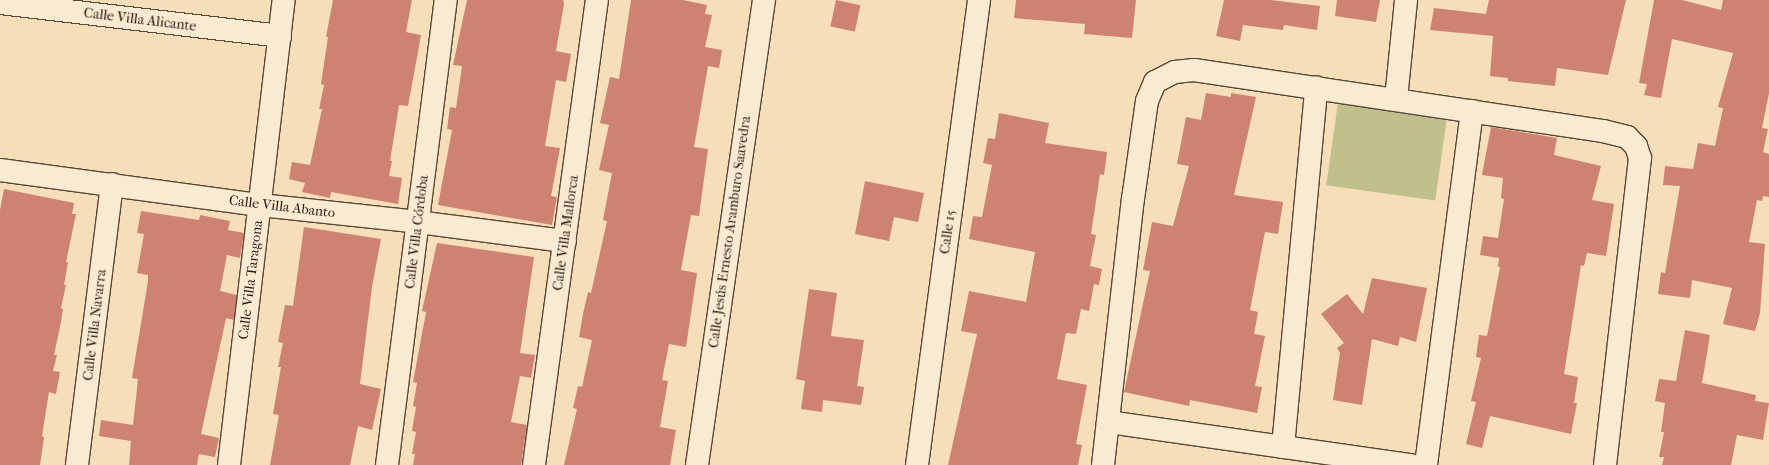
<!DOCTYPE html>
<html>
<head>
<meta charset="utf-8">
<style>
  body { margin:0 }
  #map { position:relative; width:1769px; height:465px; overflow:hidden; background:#f6deb9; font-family:"IM FELL French Canon",serif }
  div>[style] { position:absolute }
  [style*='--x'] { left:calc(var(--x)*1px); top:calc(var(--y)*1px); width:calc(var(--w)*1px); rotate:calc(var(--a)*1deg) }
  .green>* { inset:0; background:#c0c08d; transform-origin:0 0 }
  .building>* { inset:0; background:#ce8372; transform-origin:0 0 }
  .roads { filter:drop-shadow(1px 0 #584738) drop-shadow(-1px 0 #584738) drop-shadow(0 1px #584738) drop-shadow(0 -1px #584738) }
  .minor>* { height:22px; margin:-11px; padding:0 11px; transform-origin:11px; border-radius:11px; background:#f9ead2 }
  .tertiary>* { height:22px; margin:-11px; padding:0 11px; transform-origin:11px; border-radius:11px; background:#f9ead2 }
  span { translate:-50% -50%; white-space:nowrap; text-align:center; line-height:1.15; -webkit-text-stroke:4px #f9ead2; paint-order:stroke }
  .street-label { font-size:14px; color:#24150d }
</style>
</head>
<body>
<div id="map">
  <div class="green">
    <div style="left:1338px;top:102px;width:110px;height:84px;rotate:8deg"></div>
  </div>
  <div class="building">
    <div style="clip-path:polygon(333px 0,412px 0,406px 32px,421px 35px,408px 106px,399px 105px,390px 161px,392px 161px,389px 176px,402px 178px,398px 204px,331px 192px,330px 198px,302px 192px,305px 183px,289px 179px,292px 162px,310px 165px,322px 109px,319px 109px,324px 85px,321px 84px,328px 37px,326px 37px)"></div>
    <div style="clip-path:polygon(467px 0,563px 0,564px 4px,556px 51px,571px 54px,566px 82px,556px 80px,545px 146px,560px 148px,551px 196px,557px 197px,552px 225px,438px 205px,452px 130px,447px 129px,450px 107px,456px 108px,462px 66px,453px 65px)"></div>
    <div style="clip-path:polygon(631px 0,683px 0,707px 5px,705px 14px,712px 15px,705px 47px,722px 50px,719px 68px,708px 66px,694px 147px,708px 149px,699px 216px,691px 215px,681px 270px,697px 273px,686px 347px,669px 344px,662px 380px,668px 381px,660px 427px,676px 430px,670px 465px,564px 465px,577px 409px,573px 408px,578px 386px,582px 387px,592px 340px,579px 337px,583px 314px,588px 292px,591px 293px,607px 221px,603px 220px,612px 173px,599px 170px,609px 125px,600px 123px,610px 77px,619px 79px)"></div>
    <div style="left:836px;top:0;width:25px;height:27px;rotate:12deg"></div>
    <div style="clip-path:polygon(1016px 0,1136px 0,1132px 38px,1084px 34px,1085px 24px,1014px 18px)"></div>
    <div style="clip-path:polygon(1224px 0,1269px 0,1320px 6px,1317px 30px,1284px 25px,1283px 30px,1243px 25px,1240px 41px,1216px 36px)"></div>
    <div style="clip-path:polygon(1337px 0,1380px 0,1376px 22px,1335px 16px)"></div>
    <div style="clip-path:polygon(1489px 0,1626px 0,1608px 75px,1557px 68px,1555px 86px,1508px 81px,1508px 78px,1490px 76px,1493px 36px,1430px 30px,1434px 8px,1486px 14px)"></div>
    <div style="clip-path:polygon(1654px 0,1682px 0,1721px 10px,1723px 0,1769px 0,1769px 93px,1762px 128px,1768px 129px,1763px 152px,1769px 154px,1769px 197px,1763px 196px,1762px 201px,1757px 200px,1749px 242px,1765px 244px,1760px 313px,1755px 331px,1723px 324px,1732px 288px,1692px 280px,1690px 298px,1658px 294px,1661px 272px,1665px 273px,1680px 186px,1663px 185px,1665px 166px,1693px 169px,1698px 143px,1715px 146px,1723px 108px,1718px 107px,1733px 53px,1672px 39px,1661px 98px,1644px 95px,1647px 84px,1639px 83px)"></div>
    <div style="clip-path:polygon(1206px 93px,1231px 97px,1231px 93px,1256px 97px,1234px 195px,1283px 202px,1278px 234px,1265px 232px,1250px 310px,1258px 312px,1254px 334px,1265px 336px,1255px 386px,1262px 387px,1257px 413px,1190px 400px,1189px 406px,1124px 392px,1150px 271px,1143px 270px,1152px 222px,1173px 226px,1189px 166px,1177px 164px,1186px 117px,1201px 120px)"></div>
    <div style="clip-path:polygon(999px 113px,1049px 123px,1045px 143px,1107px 152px,1104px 175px,1100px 174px,1091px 234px,1096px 235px,1090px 266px,1102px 269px,1099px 285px,1094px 284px,1089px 311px,1081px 309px,1076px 334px,1066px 333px,1057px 379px,1087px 385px,1076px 444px,1082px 445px,1078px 465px,948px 465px,977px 334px,961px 331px,969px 291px,1026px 302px,1035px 252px,969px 239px,973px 216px,982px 217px,992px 165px,983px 163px,988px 138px,995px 139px)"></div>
    <div style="clip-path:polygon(1491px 127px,1557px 138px,1554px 155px,1601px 166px,1592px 200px,1614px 204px,1606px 256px,1587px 253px,1584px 266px,1581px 265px,1564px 374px,1578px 377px,1574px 403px,1577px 403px,1571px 434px,1490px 416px,1482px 448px,1466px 444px,1476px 402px,1471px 401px,1481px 358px,1476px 357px,1479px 335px,1487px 336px,1500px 267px,1498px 267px,1499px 258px,1480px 255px,1483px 236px,1498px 238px,1504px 199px,1501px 198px,1503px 178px,1482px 175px)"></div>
    <div style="clip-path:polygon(865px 181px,924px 193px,918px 222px,894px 217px,889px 241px,855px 234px)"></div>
    <div style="clip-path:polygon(4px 189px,74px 203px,72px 214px,76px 214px,66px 262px,68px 262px,64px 285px,66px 285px,61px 308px,63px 309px,61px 322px,54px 355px,57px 355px,53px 371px,60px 372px,56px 394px,49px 392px,42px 436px,44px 437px,40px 465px,0 465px,0 210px)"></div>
    <div style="clip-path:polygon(141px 211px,199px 220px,200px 215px,230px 221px,228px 230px,244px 233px,240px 258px,227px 255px,220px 291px,237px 295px,234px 320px,226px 318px,201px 434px,219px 438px,215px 457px,199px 454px,197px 465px,129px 465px,131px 441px,99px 436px,101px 420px,133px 425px,138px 379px,132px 378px,148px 281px,148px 275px,137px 273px,144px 234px,137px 233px)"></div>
    <div style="clip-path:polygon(304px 227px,381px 239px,372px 287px,360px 384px,381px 389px,372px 430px,358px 426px,350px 465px,270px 465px,279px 415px,273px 414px,281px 367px,278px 367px,283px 343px,278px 342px,285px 305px,293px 306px)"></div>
    <div style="clip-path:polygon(437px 243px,534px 257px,520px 353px,535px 355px,531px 378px,520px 376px,511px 422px,527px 425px,521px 465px,413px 465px,415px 454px,412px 454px,416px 432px,412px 431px,416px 407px,413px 406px,417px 383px,413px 382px,426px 312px,422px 311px)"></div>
    <div style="clip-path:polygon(1372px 278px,1427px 288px,1416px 342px,1400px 337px,1398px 346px,1372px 339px,1362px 405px,1333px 400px,1340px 353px,1337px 348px,1344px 343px,1321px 314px,1347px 294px,1363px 314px)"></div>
    <div style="clip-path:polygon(809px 289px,837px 293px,831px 336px,864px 340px,857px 386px,864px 387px,861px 405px,823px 400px,822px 412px,801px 409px,805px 381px,796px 379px)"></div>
    <div style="clip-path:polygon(1685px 330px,1710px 335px,1702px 383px,1756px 395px,1755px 401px,1769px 403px,1763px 440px,1737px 435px,1731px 465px,1662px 465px,1664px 457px,1659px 457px,1664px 432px,1661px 432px,1665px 403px,1655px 401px,1659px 379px,1676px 381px)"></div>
  </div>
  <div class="roads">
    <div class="minor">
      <div style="--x:0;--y:3;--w:282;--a:6.7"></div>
      <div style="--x:1396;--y:99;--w:100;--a:-84.2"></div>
      <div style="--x:0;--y:170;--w:262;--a:7.7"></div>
      <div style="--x:260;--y:205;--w:159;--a:6.1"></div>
      <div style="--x:418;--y:222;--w:148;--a:7.4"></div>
      <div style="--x:1108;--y:422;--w:307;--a:8.1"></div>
      <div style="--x:1283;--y:447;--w:361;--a:-84.7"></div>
      <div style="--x:77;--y:465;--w:283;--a:-82.9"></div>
      <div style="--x:229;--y:465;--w:468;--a:-83.3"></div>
      <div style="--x:387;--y:465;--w:469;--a:-82.8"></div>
      <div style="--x:534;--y:465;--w:469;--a:-82.3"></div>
      <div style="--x:917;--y:465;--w:469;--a:-82.4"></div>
      <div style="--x:1103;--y:465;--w:268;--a:-83.6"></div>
      <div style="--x:1133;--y:199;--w:99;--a:-81.9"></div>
      <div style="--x:1147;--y:101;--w:21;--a:-67"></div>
      <div style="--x:1155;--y:82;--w:22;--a:-27"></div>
      <div style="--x:1175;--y:72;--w:19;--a:-6"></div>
      <div style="--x:1194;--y:70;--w:414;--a:8.5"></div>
      <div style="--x:1603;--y:131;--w:25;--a:14"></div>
      <div style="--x:1627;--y:137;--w:13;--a:45"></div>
      <div style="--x:1636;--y:146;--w:13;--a:72"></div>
      <div style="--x:1640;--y:158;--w:309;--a:96.5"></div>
      <div style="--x:1426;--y:465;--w:357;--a:-82.6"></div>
    </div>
    <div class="tertiary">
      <div style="--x:697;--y:465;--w:470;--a:-81.8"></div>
    </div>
  </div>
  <div class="street-label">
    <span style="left:140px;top:20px;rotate:7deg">Calle Villa Alicante</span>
    <span style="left:282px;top:207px;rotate:7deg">Calle Villa Abanto</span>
    <span style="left:417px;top:232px;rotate:-83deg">Calle Villa Córdoba</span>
    <span style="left:730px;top:232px;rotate:-82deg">Calle Jesús Ernesto Aramburo Saavedra</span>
    <span style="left:948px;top:232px;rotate:-82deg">Calle 15</span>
    <span style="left:566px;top:233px;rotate:-82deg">Calle Villa Mallorca</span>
    <span style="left:251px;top:280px;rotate:-83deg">Calle Villa Taragona</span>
    <span style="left:95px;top:325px;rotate:-83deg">Calle Villa Navarra</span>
  </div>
</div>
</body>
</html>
